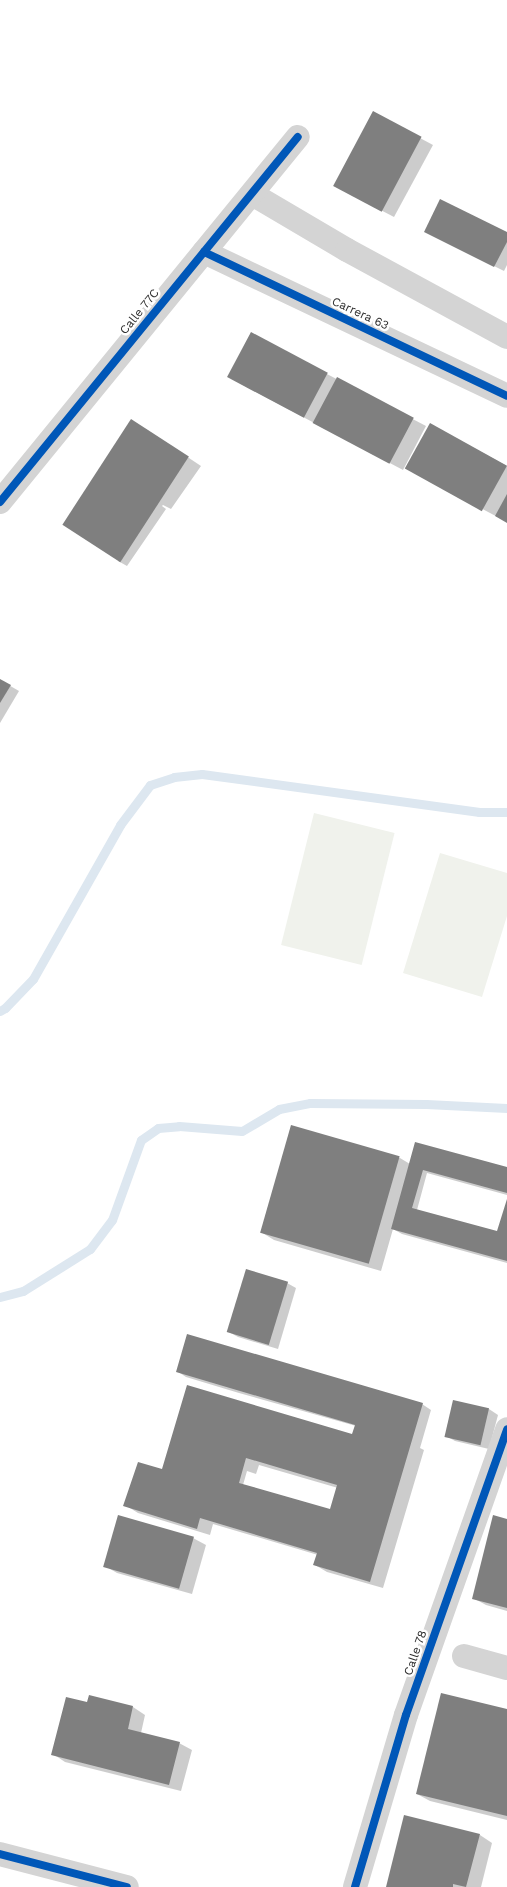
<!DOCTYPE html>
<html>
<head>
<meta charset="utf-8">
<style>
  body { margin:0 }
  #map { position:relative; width:507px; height:1887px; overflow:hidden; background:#fff; font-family:"Work Sans",sans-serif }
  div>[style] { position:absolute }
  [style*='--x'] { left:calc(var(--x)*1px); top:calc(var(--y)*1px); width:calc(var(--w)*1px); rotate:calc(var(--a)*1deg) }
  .green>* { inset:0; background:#f0f2ec; transform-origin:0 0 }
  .shadow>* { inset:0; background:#0003 }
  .stream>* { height:9px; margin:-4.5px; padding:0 4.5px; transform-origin:4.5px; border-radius:4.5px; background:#dde7f0 }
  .building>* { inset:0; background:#7f7f7f; transform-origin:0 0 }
  .street>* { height:24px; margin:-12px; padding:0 12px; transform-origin:12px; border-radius:12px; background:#d4d4d4 }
  .cycleway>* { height:8px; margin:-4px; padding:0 4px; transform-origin:4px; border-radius:4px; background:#0057b8 }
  span { translate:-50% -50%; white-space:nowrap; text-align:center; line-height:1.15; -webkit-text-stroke:5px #fff; paint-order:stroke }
  .street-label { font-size:12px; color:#303030 }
</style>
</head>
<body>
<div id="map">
  <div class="green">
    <div style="left:314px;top:813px;width:83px;height:136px;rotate:14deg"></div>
    <div style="clip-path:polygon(440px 853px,507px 873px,507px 916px,482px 997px,403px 973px)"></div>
  </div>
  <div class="shadow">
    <div style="clip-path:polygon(420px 138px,433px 145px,394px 217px,346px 192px)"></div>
    <div style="clip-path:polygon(507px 233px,507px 265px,504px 271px,434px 236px)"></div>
    <div style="clip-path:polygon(327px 374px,426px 426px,403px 470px,241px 384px)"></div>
    <div style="clip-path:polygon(431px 425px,507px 466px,507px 522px,420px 476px)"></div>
    <div style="clip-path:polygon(144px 428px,201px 466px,171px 509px,163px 505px,162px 506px,166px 509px,127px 566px,118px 561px)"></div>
    <div style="clip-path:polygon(0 680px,19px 691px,0 723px)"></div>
    <div style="clip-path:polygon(292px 1126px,400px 1158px,410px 1164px,507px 1168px,507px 1195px,427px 1173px,417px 1210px,498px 1233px,507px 1201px,507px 1263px,402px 1234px,393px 1229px,381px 1271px,274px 1240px,261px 1232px)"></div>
    <div style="clip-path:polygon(287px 1283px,296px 1288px,278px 1349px,238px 1337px,229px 1332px)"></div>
    <div style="clip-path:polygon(evenodd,177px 1371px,422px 1404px,431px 1410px,420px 1448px,424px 1450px,383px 1588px,327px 1572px,315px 1565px,318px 1555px,213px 1524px,210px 1535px,138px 1513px,125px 1505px,162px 1471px,353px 1435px,356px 1426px,239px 1393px,186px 1377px,177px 1371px,259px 1465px,338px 1488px,331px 1511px,243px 1485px,247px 1471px,256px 1474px,259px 1465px)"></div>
    <div style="clip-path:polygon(489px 1409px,498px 1415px,489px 1449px,455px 1441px,446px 1436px)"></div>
    <div style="clip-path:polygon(507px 1520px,507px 1611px,486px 1605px,473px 1598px)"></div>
    <div style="clip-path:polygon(193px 1538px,206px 1545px,192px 1594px,117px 1573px,105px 1566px)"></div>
    <div style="clip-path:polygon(90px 1697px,133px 1707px,145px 1715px,141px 1733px,179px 1743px,192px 1750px,181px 1791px,65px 1762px,53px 1754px,88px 1703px)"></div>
    <div style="clip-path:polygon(507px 1710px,507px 1820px,430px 1801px,417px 1794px)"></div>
    <div style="clip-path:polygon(480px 1835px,492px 1843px,481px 1887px,388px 1887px)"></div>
  </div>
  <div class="stream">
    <div style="--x:0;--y:1011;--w:6;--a:-31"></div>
    <div style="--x:5;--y:1008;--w:40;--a:-46"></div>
    <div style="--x:33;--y:979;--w:177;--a:-60.5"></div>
    <div style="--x:120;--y:825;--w:50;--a:-53.1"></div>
    <div style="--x:150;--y:785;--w:25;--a:-18"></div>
    <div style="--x:174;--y:777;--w:28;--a:-6"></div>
    <div style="--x:202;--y:774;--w:280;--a:7.8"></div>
    <div style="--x:479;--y:812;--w:28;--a:0"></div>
    <div style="--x:0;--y:1297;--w:24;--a:-15"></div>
    <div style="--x:23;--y:1291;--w:79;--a:-32.1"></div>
    <div style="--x:90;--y:1249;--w:36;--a:-53"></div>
    <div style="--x:112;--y:1220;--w:85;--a:-70.1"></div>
    <div style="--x:141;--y:1140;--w:21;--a:-35"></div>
    <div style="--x:158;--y:1128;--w:21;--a:-5"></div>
    <div style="--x:179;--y:1126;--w:63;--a:4.5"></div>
    <div style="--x:242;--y:1131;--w:43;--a:-30.7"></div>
    <div style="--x:279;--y:1109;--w:32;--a:-11"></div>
    <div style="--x:310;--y:1103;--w:116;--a:0.5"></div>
    <div style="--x:426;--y:1104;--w:81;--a:2.8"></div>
  </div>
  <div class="building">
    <div style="left:373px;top:111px;width:55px;height:85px;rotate:28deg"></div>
    <div style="clip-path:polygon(440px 199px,507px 232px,507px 242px,494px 267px,424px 232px)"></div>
    <div style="left:251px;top:332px;width:87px;height:51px;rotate:28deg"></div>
    <div style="left:337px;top:377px;width:87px;height:52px;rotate:28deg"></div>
    <div style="left:131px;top:419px;width:69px;height:126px;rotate:33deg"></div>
    <div style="left:430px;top:423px;width:88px;height:52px;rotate:29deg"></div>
    <div style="clip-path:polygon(507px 494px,507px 523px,495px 516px)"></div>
    <div style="clip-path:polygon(0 679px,11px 685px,0 703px)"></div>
    <div style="left:291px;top:1125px;width:113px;height:112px;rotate:16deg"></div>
    <div style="clip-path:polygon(415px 1142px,507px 1167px,507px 1193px,423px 1170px,412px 1208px,497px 1231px,507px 1199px,507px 1261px,391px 1229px)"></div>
    <div style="left:246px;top:1269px;width:44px;height:66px;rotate:17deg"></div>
    <div style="clip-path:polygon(evenodd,187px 1334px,423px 1403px,370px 1582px,313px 1565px,317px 1553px,200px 1518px,197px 1529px,123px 1506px,138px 1462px,162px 1469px,187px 1385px,352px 1434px,355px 1425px,176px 1372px,187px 1334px,246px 1458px,337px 1485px,330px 1509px,239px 1483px,246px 1458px)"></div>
    <div style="left:453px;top:1400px;width:37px;height:38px;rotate:13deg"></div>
    <div style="left:118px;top:1515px;width:79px;height:54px;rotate:16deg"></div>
    <div style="clip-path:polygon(493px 1515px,507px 1519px,507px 1608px,472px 1599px)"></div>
    <div style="clip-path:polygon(441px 1693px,507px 1709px,507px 1816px,416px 1794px)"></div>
    <div style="clip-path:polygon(89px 1695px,133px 1706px,128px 1729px,180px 1742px,169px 1785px,51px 1755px,66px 1697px,87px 1702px)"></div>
    <div style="clip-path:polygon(404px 1815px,480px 1834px,466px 1887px,453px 1884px,453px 1887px,386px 1887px)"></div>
  </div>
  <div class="street">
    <div style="--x:252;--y:194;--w:110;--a:30.5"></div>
    <div style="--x:347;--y:250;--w:182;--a:28.5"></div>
    <div style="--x:204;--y:252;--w:335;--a:25.4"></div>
    <div style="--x:0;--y:502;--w:471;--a:-50.8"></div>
    <div style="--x:464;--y:1656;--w:45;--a:15.6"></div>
    <div style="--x:0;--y:1854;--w:131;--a:14.6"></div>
    <div style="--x:355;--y:1887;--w:179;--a:-73.5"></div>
    <div style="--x:406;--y:1715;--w:303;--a:-70.5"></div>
  </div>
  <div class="cycleway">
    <div style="--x:204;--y:252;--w:335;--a:25.4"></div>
    <div style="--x:0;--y:502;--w:471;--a:-50.8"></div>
    <div style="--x:0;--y:1854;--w:131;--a:14.6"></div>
    <div style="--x:355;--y:1887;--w:179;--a:-73.5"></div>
    <div style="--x:406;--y:1715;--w:303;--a:-70.5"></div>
  </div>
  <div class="street-label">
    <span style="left:140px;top:312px;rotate:-51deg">Calle 77C</span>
    <span style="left:360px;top:314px;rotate:25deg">Carrera 63</span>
    <span style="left:416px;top:1653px;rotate:-71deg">Calle 78</span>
  </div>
</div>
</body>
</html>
